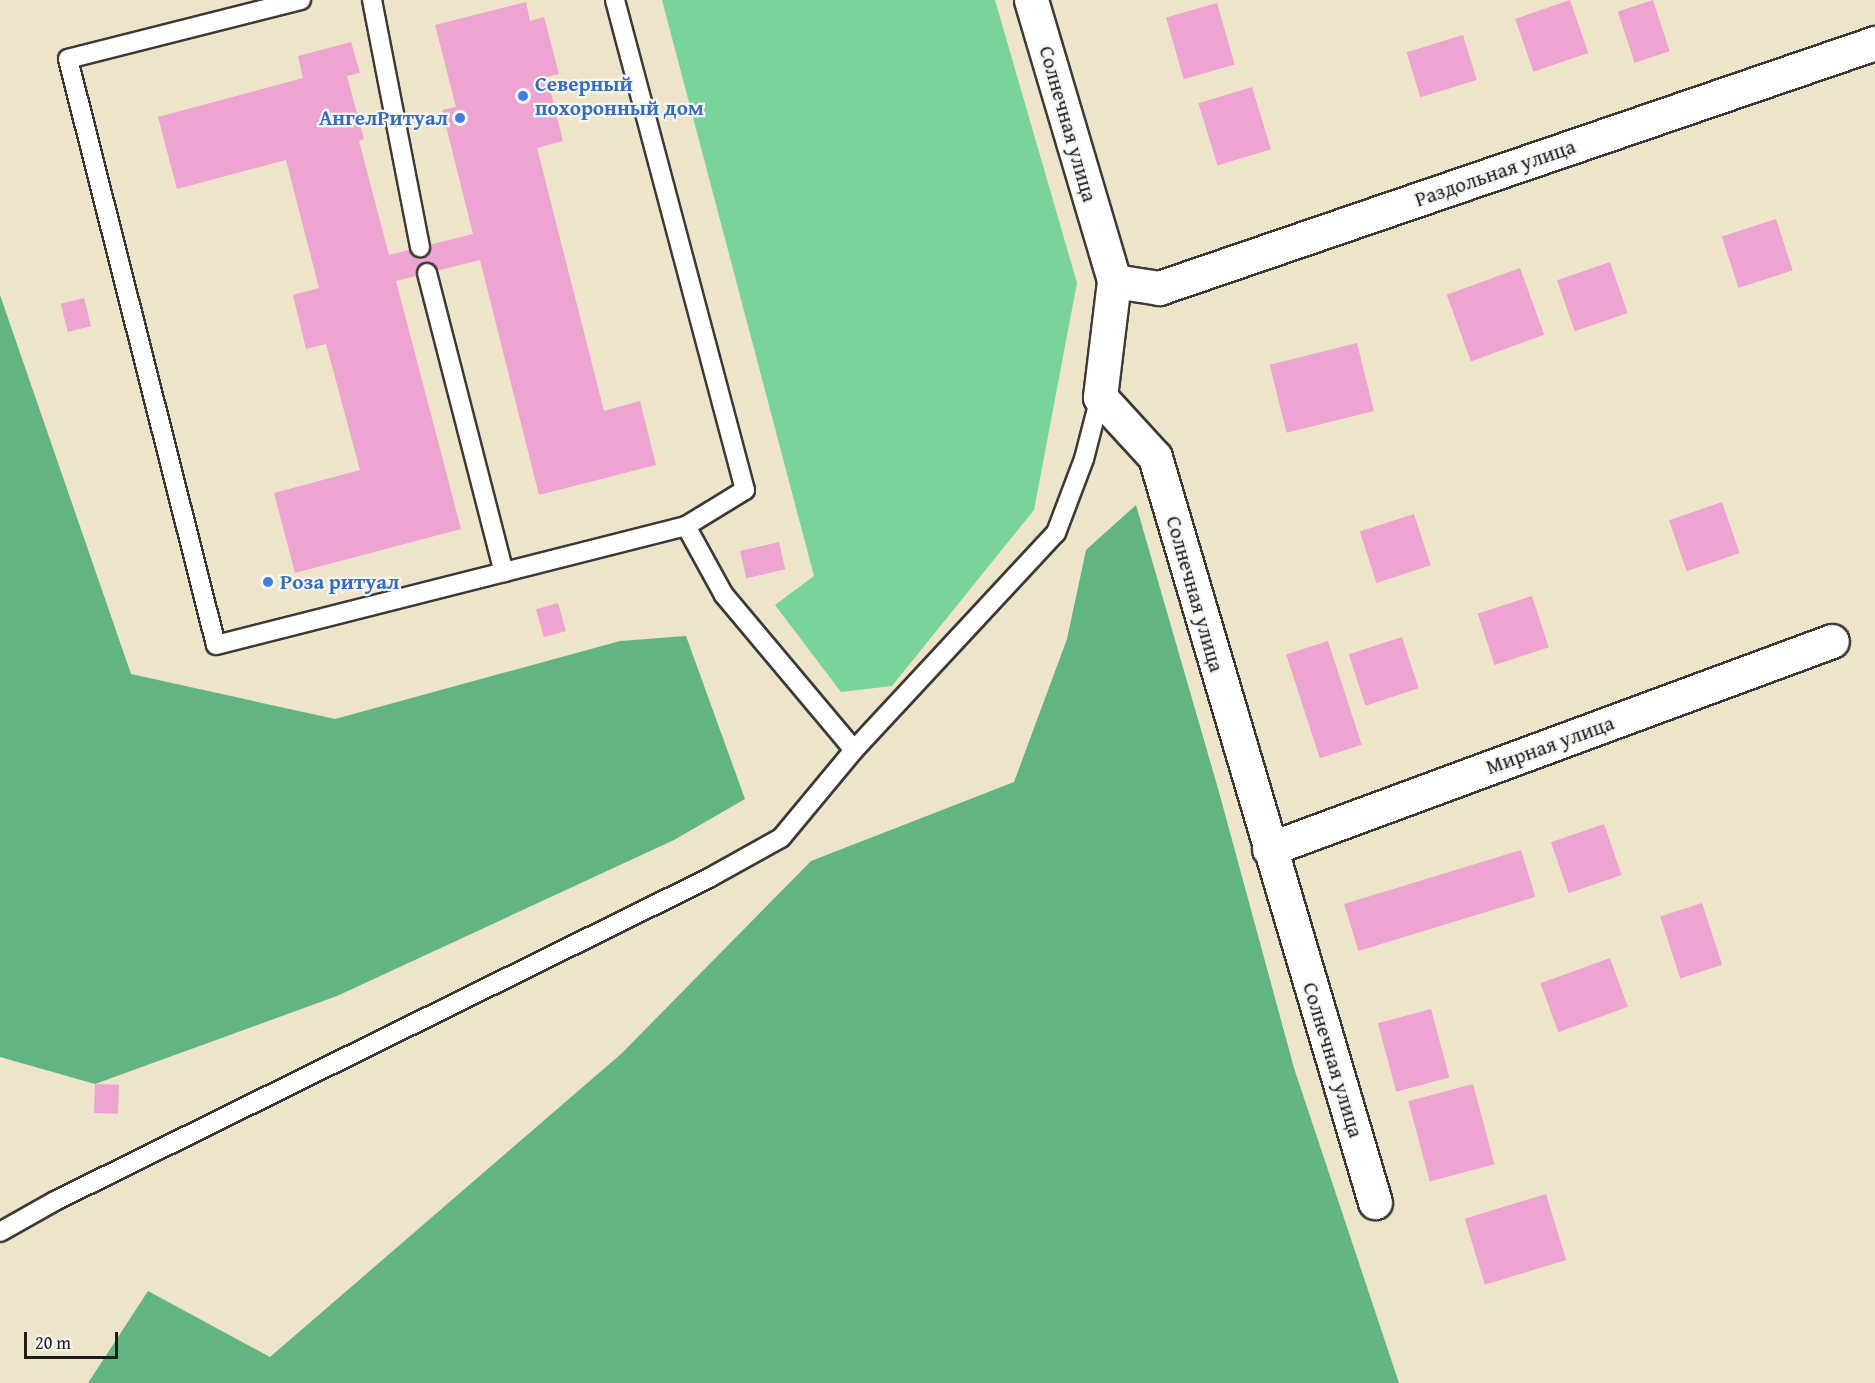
<!DOCTYPE html>
<html>
<head>
<meta charset="utf-8">
<style>
  body { margin:0 }
  #map { position:relative; width:1875px; height:1383px; overflow:hidden; background:#eee4c9; font-family:"Gentium Book Plus",serif }
  div>[style] { position:absolute }
  [style*='--x'] { left:calc(var(--x)*1px); top:calc(var(--y)*1px); width:calc(var(--w)*1px); rotate:calc(var(--a)*1deg) }
  .green>* { inset:0; background:#79d39a }
  .forest>* { inset:0; background:#62b582 }
  .building>* { inset:0; background:#eea4d0; transform-origin:0 0 }
  .roads { filter:drop-shadow(2px 0 #3c3a36) drop-shadow(-2px 0 #3c3a36) drop-shadow(0 2px #3c3a36) drop-shadow(0 -2px #3c3a36) }
  .service>* { height:18px; margin:-9px; padding:0 9px; transform-origin:9px; border-radius:9px; background:#fff }
  .minor>* { height:33px; margin:-16.5px; padding:0 16.5px; transform-origin:16.5px; border-radius:16.5px; background:#fff }
  .dots>* { width:16px; height:16px; translate:-50% -50%; box-sizing:border-box; border:3px solid #f6f6f2; border-radius:50% }
  span { translate:-50% -50%; white-space:nowrap; text-align:center; line-height:1.15; -webkit-text-stroke:4.5px #f6f6f2; paint-order:stroke }
  .shop-label { font-size:21px; color:#366cbe; font-weight:700 }
  .left { translate:0 -50%; text-align:left }
  .right { translate:-100% -50%; text-align:right }
  .street-label { font-size:21px; color:#1c1c1c }
  .scale { position:absolute; left:24px; top:1332px; width:94px; height:27px; box-sizing:border-box; border:3px solid #1c1c1c; border-top:0; padding-left:8px; font-size:18px; line-height:21px; white-space:nowrap; color:#1c1c1c; -webkit-text-stroke:4px #f6f6f2; paint-order:stroke }
</style>
</head>
<body>
<div id="map">
  <div class="green">
    <div style="clip-path:polygon(662px 0,995px 0,1077px 283px,1034px 510px,892px 686px,841px 692px,775px 605px,814px 576px)"></div>
  </div>
  <div class="forest">
    <div style="clip-path:polygon(0 295px,131px 674px,335px 719px,620px 641px,686px 636px,745px 799px,674px 840px,337px 996px,95px 1084px,0 1057px)"></div>
    <div style="clip-path:polygon(1136px 505px,1219px 792px,1294px 1068px,1399px 1383px,88px 1383px,148px 1291px,270px 1357px,621px 1054px,811px 861px,1014px 782px,1067px 639px,1086px 550px)"></div>
  </div>
  <div class="building">
    <div style="left:1570px;top:0;width:56px;height:58px;rotate:71deg"></div>
    <div style="left:1653px;top:0;width:54px;height:37px;rotate:72deg"></div>
    <div style="clip-path:polygon(526px 2px,530px 21px,544px 17px,559px 74px,547px 77px,563px 141px,537px 148px,604px 411px,640px 401px,656px 465px,539px 495px,480px 260px,396px 281px,461px 529px,295px 573px,274px 493px,360px 470px,326px 344px,306px 349px,293px 295px,319px 288px,286px 160px,177px 189px,158px 117px,303px 78px,298px 56px,351px 42px,360px 73px,347px 76px,364px 139px,359px 141px,389px 255px,473px 234px,442px 110px,456px 107px,435px 25px)"></div>
    <div style="left:1217px;top:3px;width:64px;height:53px;rotate:74deg"></div>
    <div style="left:1463px;top:35px;width:47px;height:59px;rotate:73deg"></div>
    <div style="left:1252px;top:87px;width:65px;height:56px;rotate:73deg"></div>
    <div style="left:1776px;top:219px;width:54px;height:57px;rotate:72deg"></div>
    <div style="left:1610px;top:262px;width:54px;height:56px;rotate:71deg"></div>
    <div style="left:1520px;top:268px;width:71px;height:78px;rotate:70deg"></div>
    <div style="left:84px;top:298px;width:29px;height:24px;rotate:76deg"></div>
    <div style="left:1357px;top:343px;width:70px;height:90px;rotate:76deg"></div>
    <div style="left:1722px;top:502px;width:54px;height:56px;rotate:71deg"></div>
    <div style="left:1414px;top:514px;width:54px;height:57px;rotate:72deg"></div>
    <div style="left:779px;top:542px;width:28px;height:40px;rotate:77deg"></div>
    <div style="left:1532px;top:596px;width:54px;height:57px;rotate:72deg"></div>
    <div style="left:558px;top:603px;width:29px;height:23px;rotate:74deg"></div>
    <div style="left:1402px;top:637px;width:54px;height:56px;rotate:72deg"></div>
    <div style="left:1328px;top:641px;width:109px;height:44px;rotate:72deg"></div>
    <div style="left:1604px;top:824px;width:54px;height:56px;rotate:71deg"></div>
    <div style="left:1521px;top:850px;width:49px;height:185px;rotate:73deg"></div>
    <div style="left:1702px;top:903px;width:65px;height:44px;rotate:72deg"></div>
    <div style="left:1610px;top:958px;width:52px;height:74px;rotate:70deg"></div>
    <div style="left:1431px;top:1009px;width:71px;height:55px;rotate:75deg"></div>
    <div style="left:95px;top:1084px;width:24px;height:29px;rotate:2deg"></div>
    <div style="left:1473px;top:1084px;width:83px;height:67px;rotate:75deg"></div>
    <div style="left:1546px;top:1194px;width:69px;height:85px;rotate:73deg"></div>
  </div>
  <div class="roads">
    <div class="service">
      <div style="--x:301;--y:0;--w:240;--a:165.8"></div>
      <div style="--x:68;--y:59;--w:604;--a:75.83"></div>
      <div style="--x:216;--y:645;--w:485;--a:-14.2"></div>
      <div style="--x:686;--y:526;--w:69;--a:-31.4"></div>
      <div style="--x:745;--y:490;--w:507;--a:-104.86"></div>
      <div style="--x:372;--y:0;--w:252;--a:79"></div>
      <div style="--x:427;--y:273;--w:309;--a:75.6"></div>
      <div style="--x:686;--y:526;--w:79;--a:61.2"></div>
      <div style="--x:724;--y:595;--w:202;--a:50"></div>
      <div style="--x:0;--y:1232;--w:63;--a:-29.4"></div>
      <div style="--x:55;--y:1201;--w:729;--a:-26.28"></div>
      <div style="--x:709;--y:878;--w:82;--a:-29.1"></div>
      <div style="--x:781;--y:838;--w:114;--a:-50.3"></div>
      <div style="--x:854;--y:750;--w:296;--a:-47.1"></div>
      <div style="--x:1056;--y:533;--w:79;--a:-69.3"></div>
      <div style="--x:1084;--y:459;--w:64;--a:-75.5"></div>
    </div>
    <div class="minor">
      <div style="--x:1031;--y:0;--w:293;--a:73.5"></div>
      <div style="--x:1114;--y:281;--w:117;--a:96.9"></div>
      <div style="--x:1100;--y:397;--w:81;--a:47.5"></div>
      <div style="--x:1155;--y:457;--w:777;--a:73.55"></div>
      <div style="--x:1114;--y:281;--w:46;--a:8.8"></div>
      <div style="--x:1159;--y:288;--w:757;--a:-18.89"></div>
      <div style="--x:1269;--y:849;--w:600;--a:-20.28"></div>
    </div>
  </div>
  <div class="dots">
    <div style="left:523px;top:96px;background:#3f7fe0"></div>
    <div style="left:460px;top:118px;background:#3f7fe0"></div>
    <div style="left:268px;top:582px;background:#3f7fe0"></div>
  </div>
  <div class="shop-label">
    <span class="left" style="left:535px;top:96px">Северный<br>похоронный дом</span>
    <span class="right" style="left:448px;top:118px">АнгелРитуал</span>
    <span class="left" style="left:280px;top:582px">Роза ритуал</span>
  </div>
  <div class="street-label">
    <span style="left:1068px;top:124px;rotate:74deg">Солнечная улица</span>
    <span style="left:1495px;top:173px;rotate:-19deg">Раздольная улица</span>
    <span style="left:1195px;top:594px;rotate:74deg">Солнечная улица</span>
    <span style="left:1550px;top:745px;rotate:-20deg">Мирная улица</span>
    <span style="left:1333px;top:1060px;rotate:73deg">Солнечная улица</span>
  </div>
  <div class="scale">20 m</div>
</div>
</body>
</html>
